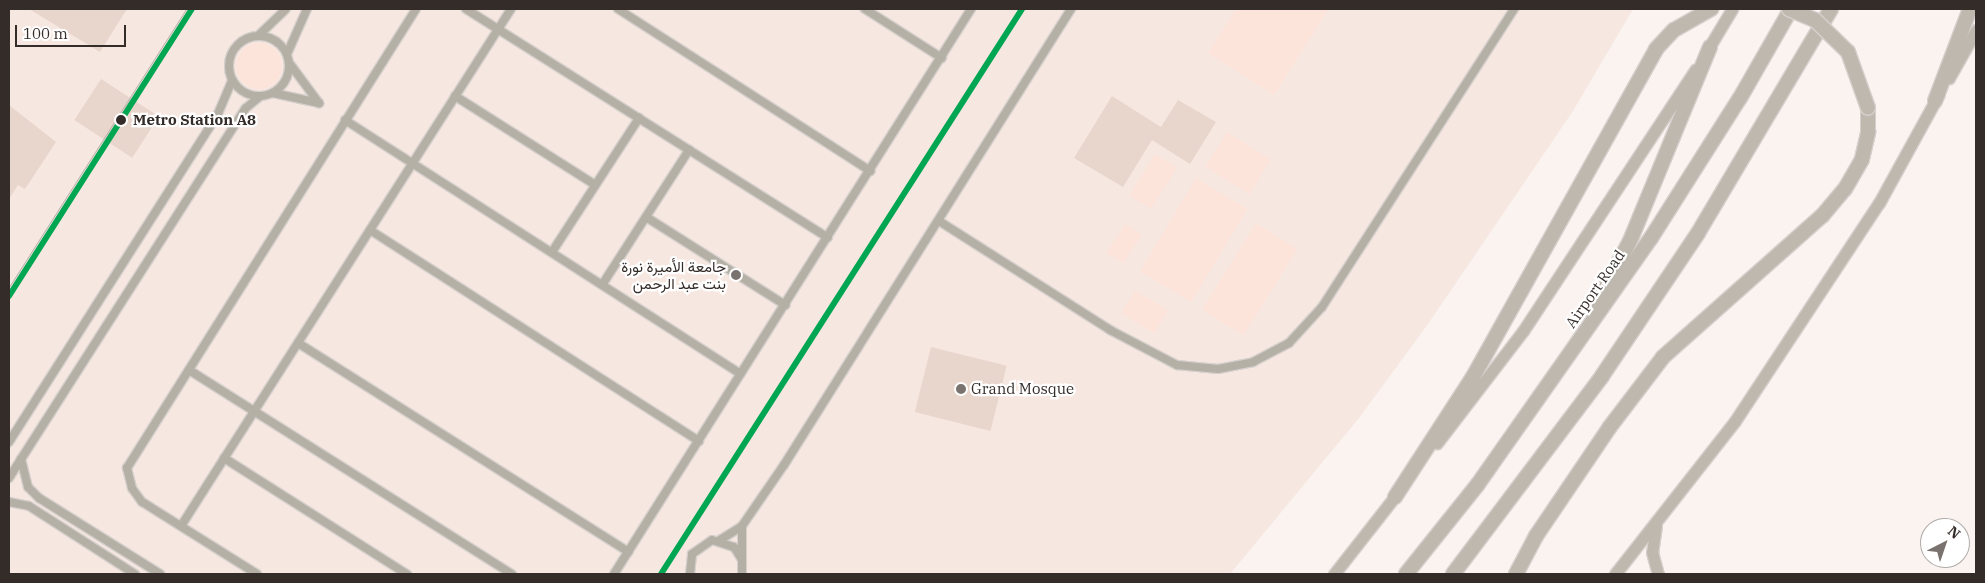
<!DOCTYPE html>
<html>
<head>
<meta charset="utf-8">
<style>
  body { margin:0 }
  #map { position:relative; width:1985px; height:583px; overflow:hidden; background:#faf3f0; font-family:"IBM Plex Serif",Vazirmatn,serif }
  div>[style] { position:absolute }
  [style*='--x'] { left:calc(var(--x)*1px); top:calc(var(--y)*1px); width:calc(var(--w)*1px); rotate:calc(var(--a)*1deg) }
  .built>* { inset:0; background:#f7e7e1 }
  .green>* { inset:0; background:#fce4db; transform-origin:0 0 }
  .round { border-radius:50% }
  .building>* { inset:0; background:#e8d6cd; transform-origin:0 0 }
  .roads { filter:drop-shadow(1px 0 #d6d0cd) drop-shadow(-1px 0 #d6d0cd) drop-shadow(0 1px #d6d0cd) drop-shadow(0 -1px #d6d0cd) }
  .street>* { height:8px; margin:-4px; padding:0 4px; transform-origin:4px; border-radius:4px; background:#b5b0a5 }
  .street>.ring { margin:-4px; padding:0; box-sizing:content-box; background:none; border:8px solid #b5b0a5; border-radius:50% }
  .secondary>* { height:11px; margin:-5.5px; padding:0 5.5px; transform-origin:5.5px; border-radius:5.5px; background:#bfb8ae }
  .highway>* { height:14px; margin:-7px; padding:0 7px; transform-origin:7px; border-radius:7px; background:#beb8af }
  .tram>* { height:1px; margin:-0.5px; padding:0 0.5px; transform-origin:0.5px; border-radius:0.5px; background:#b9b3ae }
  .bridges { filter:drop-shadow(1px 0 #d6d0cd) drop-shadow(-1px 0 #d6d0cd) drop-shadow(0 1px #d6d0cd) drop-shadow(0 -1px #d6d0cd) }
  .highway-bridge>* { height:14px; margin:-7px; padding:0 7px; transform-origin:7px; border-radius:7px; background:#beb8af }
  .rail-1>* { height:6px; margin:-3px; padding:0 3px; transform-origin:3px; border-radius:3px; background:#00a651 }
  .dots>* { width:14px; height:14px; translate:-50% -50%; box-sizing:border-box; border:2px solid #fff; border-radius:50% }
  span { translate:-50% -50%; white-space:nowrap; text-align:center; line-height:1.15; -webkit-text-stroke:4.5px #fff; paint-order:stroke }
  .stop-label { font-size:15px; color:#342c29; font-weight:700 }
  .left { translate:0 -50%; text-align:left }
  .poi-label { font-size:15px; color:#342c29 }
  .right { translate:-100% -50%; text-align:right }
  .street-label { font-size:15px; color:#342c29 }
  .frame { position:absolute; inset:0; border:10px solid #342c29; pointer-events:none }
  .north { position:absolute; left:1920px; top:518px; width:50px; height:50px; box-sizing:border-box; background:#fff; border:1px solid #aeaba9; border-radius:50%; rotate:41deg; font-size:14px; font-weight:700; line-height:20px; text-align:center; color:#342c29 }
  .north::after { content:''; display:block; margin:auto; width:18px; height:22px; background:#79726f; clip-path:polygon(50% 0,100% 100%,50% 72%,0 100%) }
  .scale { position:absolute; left:15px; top:25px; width:111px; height:22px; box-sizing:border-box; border:2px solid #342c29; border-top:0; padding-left:6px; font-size:15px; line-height:18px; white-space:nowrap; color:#342c29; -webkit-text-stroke:4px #fff; paint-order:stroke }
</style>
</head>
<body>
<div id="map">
  <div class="built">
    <div style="clip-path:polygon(9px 9px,1633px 9px,1573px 111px,1428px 324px,1359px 418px,1230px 574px,9px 574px)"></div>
  </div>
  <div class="green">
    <div style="clip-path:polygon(1236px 9px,1329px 9px,1274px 95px,1208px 53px)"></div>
    <div class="round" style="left:236px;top:43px;width:46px;height:46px"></div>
    <div style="left:1227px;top:132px;width:52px;height:41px;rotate:32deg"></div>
    <div style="left:1155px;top:154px;width:26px;height:49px;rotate:32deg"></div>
    <div style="left:1196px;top:178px;width:60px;height:109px;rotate:31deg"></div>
    <div style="left:1256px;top:223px;width:49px;height:102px;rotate:32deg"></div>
    <div style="left:1125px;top:224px;width:20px;height:34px;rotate:33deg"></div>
    <div style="left:1135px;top:290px;width:39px;height:27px;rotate:32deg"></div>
  </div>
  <div class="building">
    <div style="clip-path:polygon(29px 9px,127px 9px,100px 52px)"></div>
    <div style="left:101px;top:79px;width:69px;height:49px;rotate:33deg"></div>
    <div style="clip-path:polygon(1112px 96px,1161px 127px,1178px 100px,1216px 122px,1190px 164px,1152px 140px,1123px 187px,1074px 158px)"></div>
    <div style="clip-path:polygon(9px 105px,56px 142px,25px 189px,18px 185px,9px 199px)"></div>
    <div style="left:931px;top:347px;width:78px;height:67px;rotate:14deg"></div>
  </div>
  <div class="roads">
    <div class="street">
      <div style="--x:466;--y:9;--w:428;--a:32.3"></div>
      <div style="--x:618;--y:9;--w:300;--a:32.7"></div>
      <div style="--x:865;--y:9;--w:91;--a:32.5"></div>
      <div style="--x:259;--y:35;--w:37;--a:-44"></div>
      <div class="ring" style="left:229px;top:36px;width:52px;height:52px"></div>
      <div style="--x:287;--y:54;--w:49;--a:-66"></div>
      <div style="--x:290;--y:64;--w:49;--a:53.4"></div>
      <div style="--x:273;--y:93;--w:47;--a:12.3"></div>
      <div style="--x:455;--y:96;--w:166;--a:32.4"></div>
      <div style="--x:345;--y:120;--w:470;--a:32.7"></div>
      <div style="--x:646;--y:217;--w:165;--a:32.3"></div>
      <div style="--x:939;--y:221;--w:203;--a:32.5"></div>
      <div style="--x:1110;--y:330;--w:76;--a:27.6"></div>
      <div style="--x:1177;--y:365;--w:41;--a:5.6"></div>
      <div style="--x:1218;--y:369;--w:36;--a:-11"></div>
      <div style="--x:1253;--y:362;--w:41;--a:-27.8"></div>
      <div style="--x:1289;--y:343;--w:49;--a:-47.5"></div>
      <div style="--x:1322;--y:307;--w:354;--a:-57.2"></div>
      <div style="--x:370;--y:230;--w:391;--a:32.7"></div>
      <div style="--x:552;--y:252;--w:160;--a:-57"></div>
      <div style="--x:602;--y:285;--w:161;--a:-57.2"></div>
      <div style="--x:298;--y:343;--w:391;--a:32.3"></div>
      <div style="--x:189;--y:370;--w:382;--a:32.3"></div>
      <div style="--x:9;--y:442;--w:387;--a:-57.5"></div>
      <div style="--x:217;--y:116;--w:39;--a:-67"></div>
      <div style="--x:224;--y:458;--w:217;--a:32.4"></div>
      <div style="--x:21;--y:459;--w:29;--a:76"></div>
      <div style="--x:28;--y:487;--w:16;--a:45"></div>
      <div style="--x:39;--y:498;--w:143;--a:32.1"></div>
      <div style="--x:9;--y:478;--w:439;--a:-57.4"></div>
      <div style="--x:246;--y:108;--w:17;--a:-40"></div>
      <div style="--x:9;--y:502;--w:20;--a:11"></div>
      <div style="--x:29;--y:506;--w:126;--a:32.7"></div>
      <div style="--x:181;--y:526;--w:613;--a:-57.45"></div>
      <div style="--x:720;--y:540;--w:26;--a:-32"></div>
      <div style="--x:742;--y:526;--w:74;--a:-55.5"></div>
      <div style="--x:784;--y:465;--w:539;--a:-57.81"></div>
      <div style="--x:742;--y:557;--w:31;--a:-90"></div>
      <div style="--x:257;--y:574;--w:136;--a:-147.9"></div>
      <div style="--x:142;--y:502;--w:17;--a:-126"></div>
      <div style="--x:132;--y:488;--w:21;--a:-104"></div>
      <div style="--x:127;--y:468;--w:542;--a:-57.8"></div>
      <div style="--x:614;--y:574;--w:668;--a:-57.71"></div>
      <div style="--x:690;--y:574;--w:20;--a:-84"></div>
      <div style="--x:692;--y:554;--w:24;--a:-35"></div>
      <div style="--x:712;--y:540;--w:23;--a:18"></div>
      <div style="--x:734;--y:547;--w:15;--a:58"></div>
      <div style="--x:742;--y:560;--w:14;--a:90"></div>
    </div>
    <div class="secondary">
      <div style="--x:1705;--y:54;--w:52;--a:-59"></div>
      <div style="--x:1949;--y:78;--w:55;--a:-60.6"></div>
      <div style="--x:1437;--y:443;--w:141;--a:-52.5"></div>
      <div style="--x:1523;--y:331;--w:313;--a:-56.6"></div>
      <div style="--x:1656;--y:525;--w:27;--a:98"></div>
      <div style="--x:1652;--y:552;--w:23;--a:75"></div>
      <div style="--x:1334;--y:574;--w:105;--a:-51.9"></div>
      <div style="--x:1615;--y:574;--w:194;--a:-51.9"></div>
      <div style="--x:1735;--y:421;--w:261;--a:-56.6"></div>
      <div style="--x:1879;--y:203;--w:124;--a:-61.2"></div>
    </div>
    <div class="highway">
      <div style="--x:1935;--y:101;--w:98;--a:-69.2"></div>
      <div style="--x:1597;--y:302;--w:69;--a:-61.6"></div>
      <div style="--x:1630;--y:241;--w:210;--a:-67.6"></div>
      <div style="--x:1395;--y:497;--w:143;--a:-57"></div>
      <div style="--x:1473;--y:377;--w:376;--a:-60.8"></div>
      <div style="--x:1656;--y:49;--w:26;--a:-47"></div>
      <div style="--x:1674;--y:30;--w:43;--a:-29.6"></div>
      <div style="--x:1406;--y:574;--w:115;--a:-51.3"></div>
      <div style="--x:1478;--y:484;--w:301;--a:-54.9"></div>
      <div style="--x:1651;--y:238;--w:166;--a:-57.6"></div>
      <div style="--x:1740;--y:98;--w:103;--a:-60.2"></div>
      <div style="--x:1453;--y:574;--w:248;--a:-53"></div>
      <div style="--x:1602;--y:376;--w:172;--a:-56.1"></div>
      <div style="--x:1698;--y:233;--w:261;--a:-59.3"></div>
      <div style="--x:1516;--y:574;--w:43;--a:-62.2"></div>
      <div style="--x:1536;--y:536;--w:130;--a:-55.9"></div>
      <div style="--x:1609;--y:428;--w:89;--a:-52.7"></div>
      <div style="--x:1663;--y:357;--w:213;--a:-41.6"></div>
      <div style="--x:1822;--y:216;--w:35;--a:-50"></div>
      <div style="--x:1845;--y:189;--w:34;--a:-60"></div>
      <div style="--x:1862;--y:159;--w:28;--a:-77"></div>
      <div style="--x:1868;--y:132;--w:24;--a:-90"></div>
    </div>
  </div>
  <div class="tram">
    <div style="--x:9;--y:287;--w:330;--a:-57.5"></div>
  </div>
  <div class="bridges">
    <div class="highway-bridge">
      <div style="--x:1789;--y:9;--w:28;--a:23"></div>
      <div style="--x:1815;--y:20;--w:46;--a:44.1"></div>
      <div style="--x:1848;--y:52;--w:59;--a:70.3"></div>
    </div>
  </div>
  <div class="rail-1">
    <div style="--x:9;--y:296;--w:340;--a:-57.5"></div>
    <div style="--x:661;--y:574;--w:670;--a:-57.42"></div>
  </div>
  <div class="dots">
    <div style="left:121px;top:120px;background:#342c29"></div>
    <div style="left:736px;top:275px;background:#79726f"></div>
    <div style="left:961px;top:389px;background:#79726f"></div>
  </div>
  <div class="stop-label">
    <span class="left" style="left:133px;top:120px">Metro Station A8</span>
  </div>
  <div class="poi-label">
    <span class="right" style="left:726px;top:275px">جامعة الأميرة نورة<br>بنت عبد الرحمن</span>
    <span class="left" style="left:971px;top:389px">Grand Mosque</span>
  </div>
  <div class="street-label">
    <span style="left:1595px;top:289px;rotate:-55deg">Airport Road</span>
  </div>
  <div class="frame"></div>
  <div class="north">N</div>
  <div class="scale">100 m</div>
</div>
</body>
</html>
